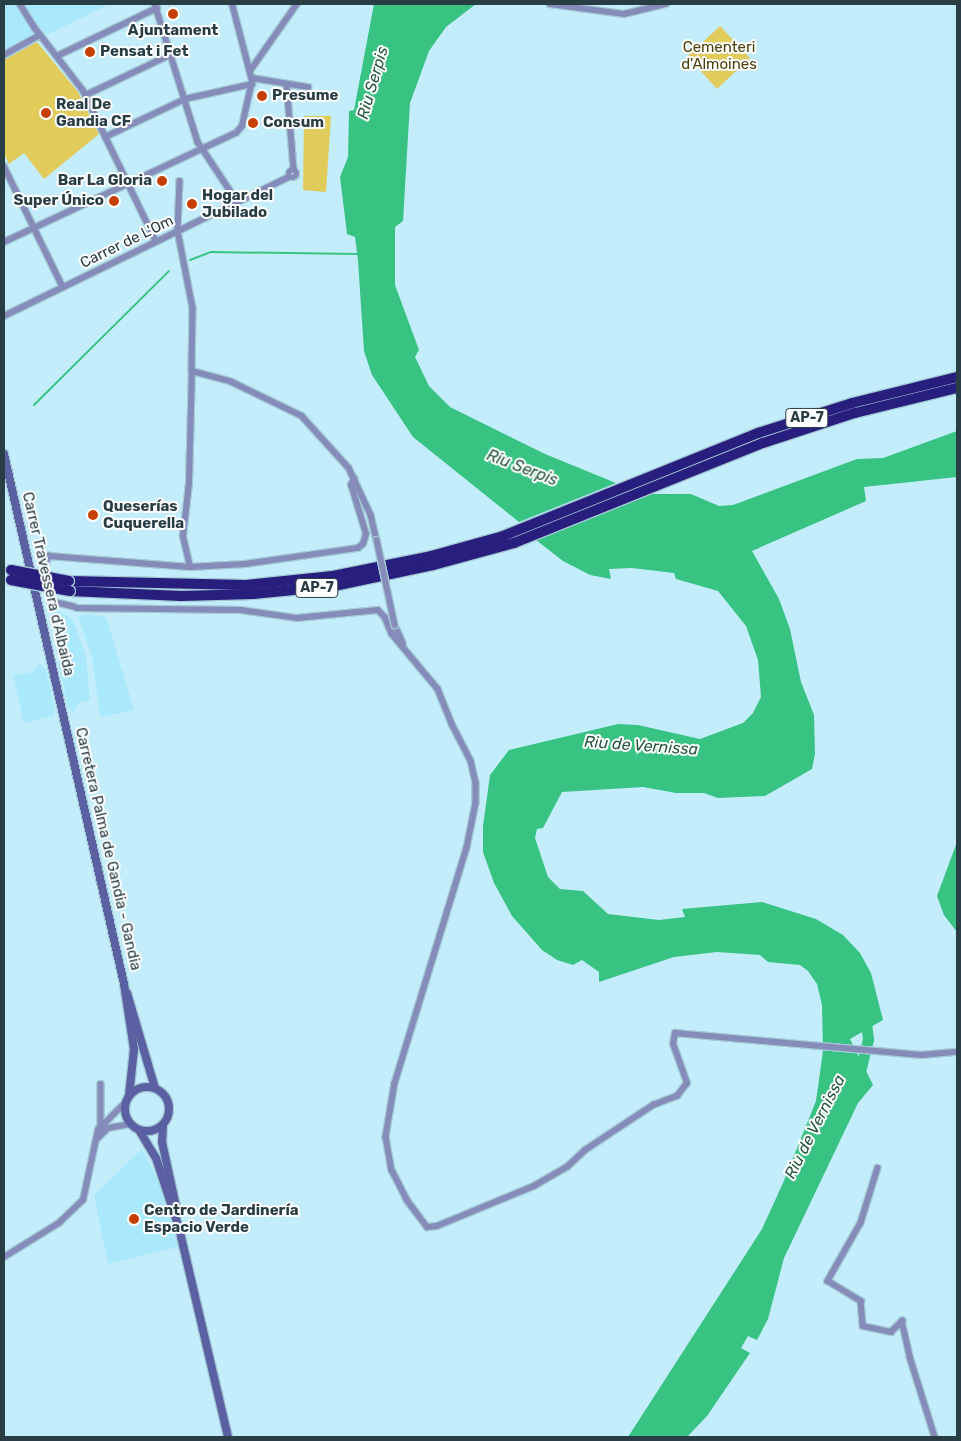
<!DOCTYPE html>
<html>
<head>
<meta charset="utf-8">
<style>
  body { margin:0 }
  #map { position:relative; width:961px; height:1441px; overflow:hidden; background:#c3edfa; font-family:Rubik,sans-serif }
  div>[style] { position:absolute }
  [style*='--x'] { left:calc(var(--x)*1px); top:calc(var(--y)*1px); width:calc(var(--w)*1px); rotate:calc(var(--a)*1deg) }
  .built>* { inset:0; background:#aae9fc }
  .green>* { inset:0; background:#e1cb5b; transform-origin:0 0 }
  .water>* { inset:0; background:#38c383 }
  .stream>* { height:2px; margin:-1px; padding:0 1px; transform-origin:1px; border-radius:1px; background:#38c383 }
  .river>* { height:11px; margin:-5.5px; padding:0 5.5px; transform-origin:5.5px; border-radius:5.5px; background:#38c383 }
  .roads { filter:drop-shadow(1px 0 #a4cad6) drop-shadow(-1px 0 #a4cad6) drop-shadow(0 1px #a4cad6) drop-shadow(0 -1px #a4cad6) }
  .minor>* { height:5.5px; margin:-2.75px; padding:0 2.75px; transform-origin:2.75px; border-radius:2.75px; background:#868cb9 }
  .minor>.ring { margin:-2.75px; padding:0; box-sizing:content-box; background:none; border:5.5px solid #868cb9; border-radius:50% }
  .secondary>* { height:8px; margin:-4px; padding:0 4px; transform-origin:4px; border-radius:4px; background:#5a60a1 }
  .secondary>.ring { margin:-4px; padding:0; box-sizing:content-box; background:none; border:8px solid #5a60a1; border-radius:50% }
  .motorway>* { height:10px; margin:-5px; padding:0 5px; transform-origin:5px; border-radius:5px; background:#281e7d }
  .bridges { filter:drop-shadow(1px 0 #a4cad6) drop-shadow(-1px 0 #a4cad6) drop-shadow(0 1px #a4cad6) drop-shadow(0 -1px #a4cad6) }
  .minor-bridge>* { height:5.5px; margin:-2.75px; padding:0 2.75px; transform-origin:2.75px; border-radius:2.75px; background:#868cb9 }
  .motorway-bridge>* { height:10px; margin:-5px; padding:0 5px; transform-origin:5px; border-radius:5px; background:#281e7d }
  .dots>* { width:14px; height:14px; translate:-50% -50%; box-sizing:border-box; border:2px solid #fff; border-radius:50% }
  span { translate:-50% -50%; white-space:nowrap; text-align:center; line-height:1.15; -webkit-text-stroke:4px #fff; paint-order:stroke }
  .shield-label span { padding:1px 4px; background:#fff; border:1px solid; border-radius:4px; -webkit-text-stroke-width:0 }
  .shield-label { font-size:14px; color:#283d44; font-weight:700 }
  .poi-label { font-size:15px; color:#283d44; font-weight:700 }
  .left { translate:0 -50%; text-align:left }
  .right { translate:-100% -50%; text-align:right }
  .park-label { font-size:15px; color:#4c4109 }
  .street-label { font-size:15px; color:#283d44 }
  .water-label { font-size:16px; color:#24583d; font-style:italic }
  .frame { position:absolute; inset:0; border:5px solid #283d44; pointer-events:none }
</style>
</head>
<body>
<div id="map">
  <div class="built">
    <div style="clip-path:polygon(4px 4px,110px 4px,47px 35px,41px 29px,4px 50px)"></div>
    <div style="clip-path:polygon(52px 607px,72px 619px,86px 655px,90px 700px,78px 703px,73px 712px,68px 708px,58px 662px,61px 657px,49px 608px)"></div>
    <div style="clip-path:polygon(84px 614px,106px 617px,134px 710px,100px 717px,92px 656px,78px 617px)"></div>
    <div style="clip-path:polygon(39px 664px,46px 669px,55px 711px,53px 716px,24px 723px,13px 675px,33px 672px)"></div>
    <div style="clip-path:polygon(142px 1149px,160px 1183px,178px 1247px,108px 1264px,94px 1195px)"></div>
  </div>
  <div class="green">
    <div style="left:720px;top:26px;width:44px;height:45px;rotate:47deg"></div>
    <div style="clip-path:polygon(37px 42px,78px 92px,99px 134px,44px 179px,24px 153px,9px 164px,4px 153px,4px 60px)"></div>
    <div style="clip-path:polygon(304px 116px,331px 116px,326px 192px,303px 190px)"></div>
  </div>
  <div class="water">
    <div style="clip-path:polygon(374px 4px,476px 4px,446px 27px,429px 51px,410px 103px,403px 221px,395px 227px,395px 285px,419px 350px,415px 357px,429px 386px,450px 407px,545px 454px,616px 483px,519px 522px,413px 437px,372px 375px,364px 351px,358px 261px,355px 237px,347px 234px,340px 177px,348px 157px,349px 111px,354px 110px)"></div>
    <div style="clip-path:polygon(957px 431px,957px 477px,864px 487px,866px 501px,752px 551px,779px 599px,790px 629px,801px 682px,814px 715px,815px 754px,812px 769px,765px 796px,718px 798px,704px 793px,676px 793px,643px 787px,562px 792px,543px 828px,537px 829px,535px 838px,548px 877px,560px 889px,583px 891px,608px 914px,659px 920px,685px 917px,682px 909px,762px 902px,816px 919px,843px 935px,860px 953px,871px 973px,883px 1020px,850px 1039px,873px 1085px,858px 1103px,784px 1258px,768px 1319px,757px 1340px,748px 1336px,741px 1348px,750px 1353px,707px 1416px,687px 1437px,628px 1437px,762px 1229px,783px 1183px,816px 1101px,823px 1051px,822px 1005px,817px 984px,808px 971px,800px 965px,768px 962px,760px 955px,717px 952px,674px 957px,599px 982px,599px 972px,582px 960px,573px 965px,557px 960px,542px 950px,512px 916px,494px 883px,483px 852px,483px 826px,490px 775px,509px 750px,618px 724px,638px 725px,700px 739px,743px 723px,753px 713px,761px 697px,758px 660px,746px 626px,718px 591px,676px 579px,674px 573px,632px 568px,609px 569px,611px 579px,590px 575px,563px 561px,536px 540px,650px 494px,691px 494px,719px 506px,733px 505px,857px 459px,883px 458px)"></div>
    <div style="clip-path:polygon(957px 842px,957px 932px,944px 915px,937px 896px)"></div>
  </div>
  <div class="stream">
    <div style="--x:190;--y:260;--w:22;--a:-21"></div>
    <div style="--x:211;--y:252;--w:148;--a:0.8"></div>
    <div style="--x:34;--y:405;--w:190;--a:-44.8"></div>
  </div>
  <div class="river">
    <div style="--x:858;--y:1080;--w:42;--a:-76.3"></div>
    <div style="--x:868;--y:1039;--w:24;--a:-97"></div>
  </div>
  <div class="roads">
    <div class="minor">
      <div style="--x:20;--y:4;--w:28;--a:58"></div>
      <div style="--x:35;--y:28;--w:78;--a:52.3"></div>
      <div style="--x:83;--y:90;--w:168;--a:64.2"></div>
      <div style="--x:155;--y:4;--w:145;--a:72.7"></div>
      <div style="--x:198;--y:142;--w:71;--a:56.5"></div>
      <div style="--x:550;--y:4;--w:75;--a:7.7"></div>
      <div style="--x:624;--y:14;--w:43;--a:-13.4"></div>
      <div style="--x:4;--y:55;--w:41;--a:-29.1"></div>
      <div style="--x:57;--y:56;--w:111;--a:-25.6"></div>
      <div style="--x:250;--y:71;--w:82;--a:-55"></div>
      <div style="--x:252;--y:78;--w:57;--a:9.1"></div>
      <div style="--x:287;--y:84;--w:86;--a:85.3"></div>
      <div style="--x:86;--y:95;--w:95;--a:-25.5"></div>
      <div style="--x:105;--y:137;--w:89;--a:-25.4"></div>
      <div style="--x:185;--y:99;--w:69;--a:-12.6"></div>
      <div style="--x:4;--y:166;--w:135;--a:64"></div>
      <div class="ring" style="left:288.5px;top:169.5px;width:3.5px;height:3.5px"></div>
      <div style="--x:180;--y:181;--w:50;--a:92.3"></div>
      <div style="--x:178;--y:231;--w:78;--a:79"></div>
      <div style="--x:193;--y:308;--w:63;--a:90.9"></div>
      <div style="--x:192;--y:371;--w:39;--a:15"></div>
      <div style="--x:230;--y:381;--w:80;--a:25.9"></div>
      <div style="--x:302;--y:416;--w:70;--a:47.9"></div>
      <div style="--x:349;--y:468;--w:52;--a:64.9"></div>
      <div style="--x:371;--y:515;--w:26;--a:77"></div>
      <div style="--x:4;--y:242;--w:256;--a:-25.2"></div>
      <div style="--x:236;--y:133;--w:9;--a:-49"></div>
      <div style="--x:242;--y:126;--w:46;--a:-77.5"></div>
      <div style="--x:252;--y:81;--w:80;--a:-104.6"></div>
      <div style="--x:4;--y:316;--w:317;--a:-26"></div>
      <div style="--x:190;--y:567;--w:32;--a:-103"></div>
      <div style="--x:183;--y:536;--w:53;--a:-83.5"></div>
      <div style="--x:189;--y:483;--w:112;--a:-88.5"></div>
      <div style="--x:74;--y:607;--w:22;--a:-167"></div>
      <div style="--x:53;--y:602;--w:36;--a:-104"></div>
      <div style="--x:44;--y:567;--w:12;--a:-66"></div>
      <div style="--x:49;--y:556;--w:141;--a:4.5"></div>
      <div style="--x:190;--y:567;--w:55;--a:-3.1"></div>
      <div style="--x:245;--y:564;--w:114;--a:-8.1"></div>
      <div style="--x:358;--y:548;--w:6;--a:-39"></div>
      <div style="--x:363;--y:544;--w:10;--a:-73"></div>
      <div style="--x:366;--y:534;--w:51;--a:-107"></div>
      <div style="--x:351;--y:485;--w:7;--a:-63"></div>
      <div style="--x:77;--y:608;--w:164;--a:0.7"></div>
      <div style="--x:241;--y:610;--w:57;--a:8.1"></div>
      <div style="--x:297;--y:618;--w:81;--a:-5.6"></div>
      <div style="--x:378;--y:610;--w:10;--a:45"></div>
      <div style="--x:385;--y:617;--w:18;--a:68"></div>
      <div style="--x:392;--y:634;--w:72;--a:50.1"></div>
      <div style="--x:438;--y:689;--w:38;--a:68"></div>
      <div style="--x:452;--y:724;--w:42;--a:62.8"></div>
      <div style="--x:471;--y:761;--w:23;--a:77"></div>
      <div style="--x:476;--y:783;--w:20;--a:90"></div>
      <div style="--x:476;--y:803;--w:46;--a:101.3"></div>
      <div style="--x:467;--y:848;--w:246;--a:107"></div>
      <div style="--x:395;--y:1083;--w:55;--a:99.5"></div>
      <div style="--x:386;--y:1137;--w:34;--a:80"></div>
      <div style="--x:392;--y:1170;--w:34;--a:63"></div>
      <div style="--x:407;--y:1200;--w:34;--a:53"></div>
      <div style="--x:427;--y:1227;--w:10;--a:-6"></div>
      <div style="--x:437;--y:1226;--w:105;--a:-22.4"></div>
      <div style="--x:534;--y:1186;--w:38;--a:-30"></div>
      <div style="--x:567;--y:1167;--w:25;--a:-43"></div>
      <div style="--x:585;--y:1150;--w:82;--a:-33.5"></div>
      <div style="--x:653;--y:1105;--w:26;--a:-21"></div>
      <div style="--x:677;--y:1096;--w:16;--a:-52"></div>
      <div style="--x:687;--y:1083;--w:41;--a:-109.7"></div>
      <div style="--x:673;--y:1044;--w:11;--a:-80"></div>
      <div style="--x:675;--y:1033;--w:247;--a:5.1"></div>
      <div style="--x:921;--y:1055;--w:36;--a:-5"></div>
      <div style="--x:395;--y:625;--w:20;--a:66"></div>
      <div style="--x:101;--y:1084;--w:42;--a:90"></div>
      <div style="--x:101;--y:1126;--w:7;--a:16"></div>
      <div style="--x:108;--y:1128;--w:22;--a:-10"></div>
      <div style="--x:96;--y:1140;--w:17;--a:-45"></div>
      <div style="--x:878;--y:1168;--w:58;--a:107.2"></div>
      <div style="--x:861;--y:1223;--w:67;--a:119.6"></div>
      <div style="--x:828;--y:1281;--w:39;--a:31"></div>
      <div style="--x:861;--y:1301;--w:25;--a:85"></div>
      <div style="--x:863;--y:1326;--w:29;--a:12"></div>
      <div style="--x:891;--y:1332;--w:16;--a:-45"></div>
      <div style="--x:902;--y:1321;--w:37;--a:77"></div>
      <div style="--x:910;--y:1357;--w:84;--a:72.6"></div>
      <div style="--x:4;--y:1257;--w:65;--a:-31.7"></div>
      <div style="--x:59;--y:1223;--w:33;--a:-44"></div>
      <div style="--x:83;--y:1200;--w:72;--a:-77.9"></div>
      <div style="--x:98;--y:1130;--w:38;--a:-45"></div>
    </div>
    <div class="secondary">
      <div style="--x:4;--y:454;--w:543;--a:77.24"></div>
      <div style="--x:124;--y:984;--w:66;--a:81.3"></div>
      <div style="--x:134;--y:1049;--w:47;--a:96.1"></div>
      <div style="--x:127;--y:993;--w:99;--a:73.6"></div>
      <div class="ring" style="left:125px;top:1087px;width:36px;height:36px"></div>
      <div style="--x:163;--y:1125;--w:17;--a:93"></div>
      <div style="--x:162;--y:1142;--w:71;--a:77.7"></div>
      <div style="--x:139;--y:1130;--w:33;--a:59"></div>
      <div style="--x:156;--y:1158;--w:74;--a:71.8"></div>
      <div style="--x:179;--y:1228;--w:215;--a:76.8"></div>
    </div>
    <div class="motorway">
      <div style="--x:69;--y:581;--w:177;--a:1.3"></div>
      <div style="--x:246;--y:585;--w:87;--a:-5.9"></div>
      <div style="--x:333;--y:576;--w:100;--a:-11.5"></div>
      <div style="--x:431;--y:556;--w:75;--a:-15.5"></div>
      <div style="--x:503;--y:536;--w:275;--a:-22"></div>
      <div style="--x:758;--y:433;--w:99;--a:-17.7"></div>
      <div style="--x:852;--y:403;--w:108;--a:-13.9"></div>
      <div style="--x:70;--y:591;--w:111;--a:2.6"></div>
      <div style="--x:181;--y:596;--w:72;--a:-1.6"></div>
      <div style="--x:253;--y:594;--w:81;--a:-5.6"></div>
      <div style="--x:334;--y:586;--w:101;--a:-12"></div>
      <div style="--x:433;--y:565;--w:84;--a:-15.2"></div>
      <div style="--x:514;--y:543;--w:268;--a:-21.9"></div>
      <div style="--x:763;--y:443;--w:97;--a:-18.1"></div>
      <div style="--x:855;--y:413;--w:105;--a:-13.8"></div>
    </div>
  </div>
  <div class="bridges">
    <div class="minor-bridge">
      <div style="--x:377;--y:540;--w:87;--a:78"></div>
    </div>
    <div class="motorway-bridge">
      <div style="--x:11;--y:570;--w:59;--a:10.7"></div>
      <div style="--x:11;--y:580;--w:60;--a:10.6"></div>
    </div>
  </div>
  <div class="dots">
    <div style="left:173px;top:14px;background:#c64004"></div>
    <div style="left:90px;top:52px;background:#c64004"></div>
    <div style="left:262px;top:96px;background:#c64004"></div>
    <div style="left:46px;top:113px;background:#c64004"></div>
    <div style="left:253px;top:123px;background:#c64004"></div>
    <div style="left:162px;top:181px;background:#c64004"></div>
    <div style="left:114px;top:201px;background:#c64004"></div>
    <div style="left:192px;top:204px;background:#c64004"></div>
    <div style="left:93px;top:515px;background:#c64004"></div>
    <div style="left:134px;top:1219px;background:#c64004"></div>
  </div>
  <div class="shield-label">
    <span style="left:807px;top:418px">AP-7</span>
    <span style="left:317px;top:588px">AP-7</span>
  </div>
  <div class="poi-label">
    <span style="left:173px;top:31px">Ajuntament</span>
    <span class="left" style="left:100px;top:52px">Pensat i Fet</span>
    <span class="left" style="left:272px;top:96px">Presume</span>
    <span class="left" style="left:56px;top:113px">Real De<br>Gandia CF</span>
    <span class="left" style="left:263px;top:123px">Consum</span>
    <span class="right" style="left:152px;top:181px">Bar La Gloria</span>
    <span class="left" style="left:202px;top:204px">Hogar del<br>Jubilado</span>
    <span class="right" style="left:104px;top:201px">Super Único</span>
    <span class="left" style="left:103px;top:515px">Queserías<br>Cuquerella</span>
    <span class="left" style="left:144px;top:1219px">Centro de Jardinería<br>Espacio Verde</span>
  </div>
  <div class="park-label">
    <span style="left:719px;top:56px">Cementeri<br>d'Almoines</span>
  </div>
  <div class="street-label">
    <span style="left:127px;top:242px;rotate:-26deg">Carrer de L'Om</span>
    <span style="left:48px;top:584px;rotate:77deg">Carrer Travessera d'Albaida</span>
    <span style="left:108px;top:849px;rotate:77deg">Carretera Palma de Gandia - Gandia</span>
  </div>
  <div class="water-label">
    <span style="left:373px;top:83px;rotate:-74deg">Riu Serpis</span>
    <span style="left:522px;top:468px;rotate:21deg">Riu Serpis</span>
    <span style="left:641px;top:746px;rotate:4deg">Riu de Vernissa</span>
    <span style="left:815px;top:1127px;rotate:-63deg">Riu de Vernissa</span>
  </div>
  <div class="frame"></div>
</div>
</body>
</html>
